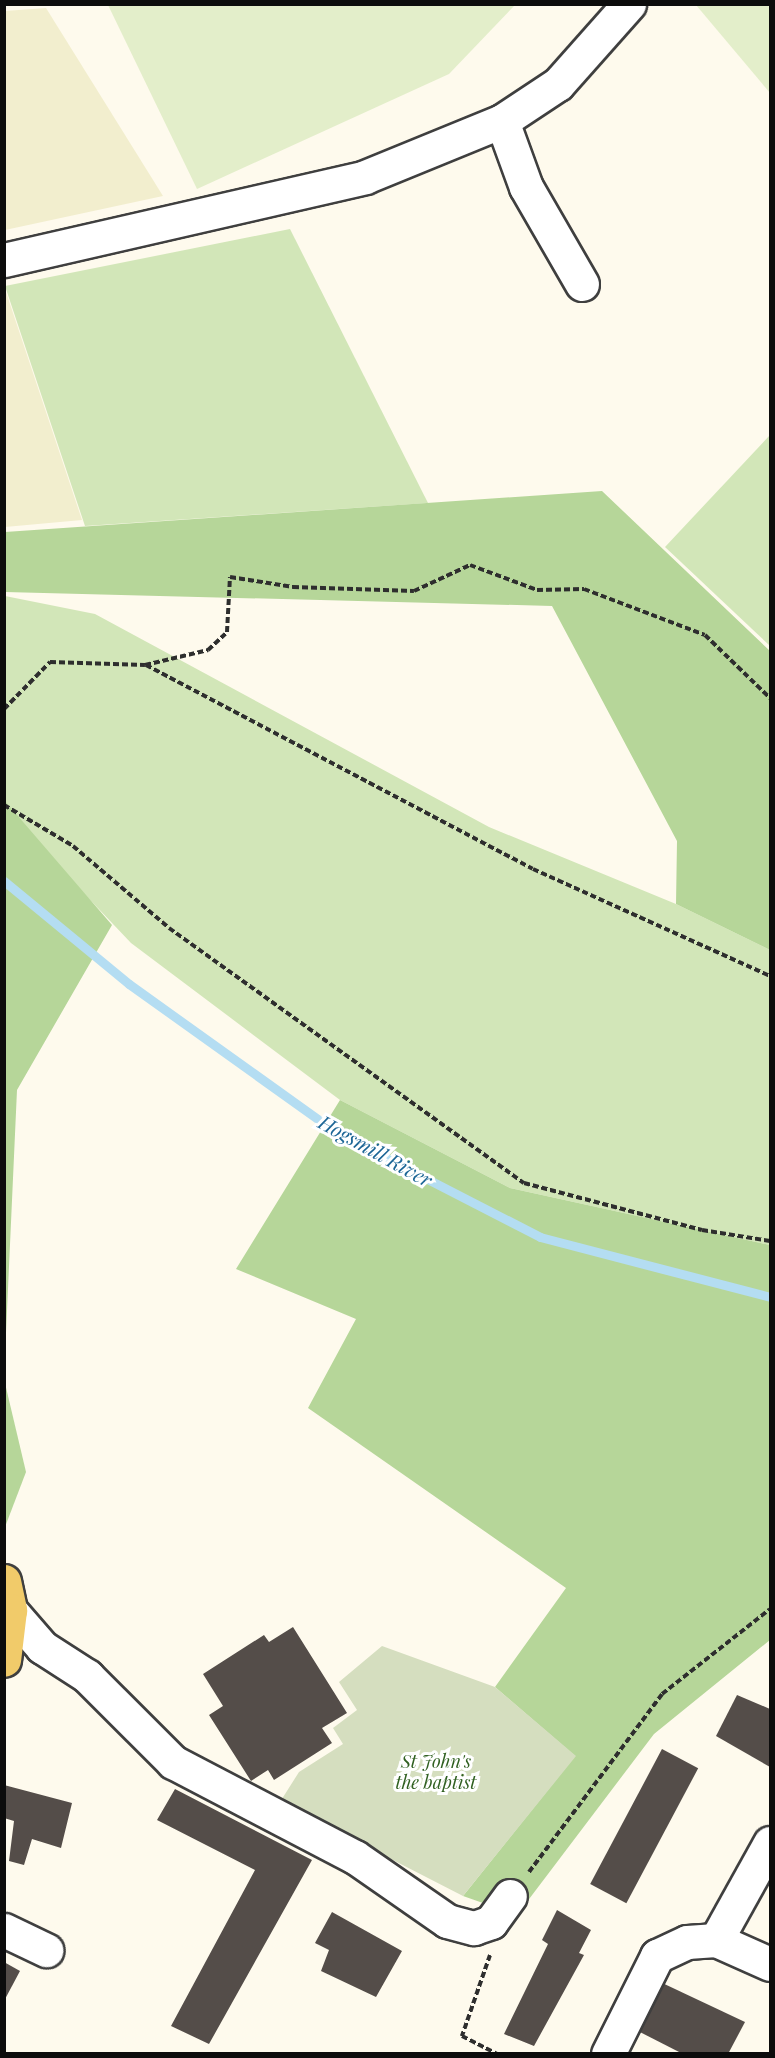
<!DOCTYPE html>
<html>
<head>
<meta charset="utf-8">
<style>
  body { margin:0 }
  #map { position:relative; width:775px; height:2058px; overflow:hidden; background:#fefaed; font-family:"Playfair Display",serif }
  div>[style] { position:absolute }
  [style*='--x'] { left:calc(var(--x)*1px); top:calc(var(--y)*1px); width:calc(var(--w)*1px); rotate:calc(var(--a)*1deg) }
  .farmland>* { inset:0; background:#f2eece }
  .green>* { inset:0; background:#d2e6b8 }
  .forest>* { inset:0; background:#b6d699 }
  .cemetery>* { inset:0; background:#d5debf }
  .pitch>* { inset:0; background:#e3eeca }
  .stream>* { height:9px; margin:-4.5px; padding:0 4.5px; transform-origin:4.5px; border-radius:4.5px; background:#b4ddf2 }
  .building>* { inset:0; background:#544d49; transform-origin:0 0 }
  .path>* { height:4px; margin-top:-2px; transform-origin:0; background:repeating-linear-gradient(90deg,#2e2e2e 0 6px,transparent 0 9px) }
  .roads { filter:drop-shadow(2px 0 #3f3f3f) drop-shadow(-2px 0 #3f3f3f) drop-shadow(0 2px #3f3f3f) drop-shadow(0 -2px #3f3f3f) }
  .minor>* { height:33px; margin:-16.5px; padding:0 16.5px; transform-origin:16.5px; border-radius:16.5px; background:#fff }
  .major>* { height:33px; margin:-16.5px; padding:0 16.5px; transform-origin:16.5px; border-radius:16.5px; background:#f1cb6a }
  span { translate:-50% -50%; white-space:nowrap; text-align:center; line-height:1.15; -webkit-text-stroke:6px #fff; paint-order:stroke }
  .park-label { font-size:18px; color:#306021; font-style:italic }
  .water-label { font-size:20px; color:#1d6696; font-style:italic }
  .frame { position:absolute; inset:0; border:6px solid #0c0c0c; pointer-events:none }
</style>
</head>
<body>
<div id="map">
  <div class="farmland">
    <div style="clip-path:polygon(46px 8px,163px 196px,5px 230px,5px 11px)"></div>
    <div style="clip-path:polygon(4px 289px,5px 289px,82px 520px,5px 527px)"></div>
  </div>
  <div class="green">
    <div style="clip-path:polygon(290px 229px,428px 503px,85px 526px,5px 286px)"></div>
    <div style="clip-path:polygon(770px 435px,770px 646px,665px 547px)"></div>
    <div style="clip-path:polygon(5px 596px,95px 614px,489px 827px,676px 904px,770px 950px,770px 1245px,510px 1188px,340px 1100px,131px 943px,5px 810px)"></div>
  </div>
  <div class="forest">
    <div style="clip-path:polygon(602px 491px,770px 651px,770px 950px,676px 904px,677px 841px,552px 606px,5px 592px,5px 532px)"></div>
    <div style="clip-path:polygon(5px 801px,112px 925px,17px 1090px,5px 1355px)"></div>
    <div style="clip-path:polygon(340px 1100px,510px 1188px,770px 1245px,770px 1640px,654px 1734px,517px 1915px,463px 1896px,575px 1756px,495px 1687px,566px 1588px,308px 1408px,356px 1319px,236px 1269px)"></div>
    <div style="clip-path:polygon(4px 1379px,26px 1472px,5px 1527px,4px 1527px)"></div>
  </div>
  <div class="cemetery">
    <div style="clip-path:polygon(382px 1646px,495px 1687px,576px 1756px,463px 1896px,280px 1802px,299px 1772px,343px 1744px,333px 1728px,357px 1710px,339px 1682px)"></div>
  </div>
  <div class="pitch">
    <div style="clip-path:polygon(108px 5px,515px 5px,449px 74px,197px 189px)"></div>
    <div style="clip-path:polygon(696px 5px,770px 5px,770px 93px)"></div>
  </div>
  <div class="stream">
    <div style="--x:4;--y:881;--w:162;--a:39.5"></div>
    <div style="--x:129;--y:984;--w:252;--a:35.6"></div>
    <div style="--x:334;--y:1131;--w:232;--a:27.2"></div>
    <div style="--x:540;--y:1237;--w:238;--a:14.6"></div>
  </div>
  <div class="building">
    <div style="clip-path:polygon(293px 1627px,347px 1713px,322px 1728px,332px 1743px,274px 1780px,268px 1770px,251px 1781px,209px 1715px,223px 1706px,203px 1674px,264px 1635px,269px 1642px)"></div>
    <div style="clip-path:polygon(737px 1695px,770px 1709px,770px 1767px,716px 1736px)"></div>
    <div style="left:662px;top:1749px;width:41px;height:153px;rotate:28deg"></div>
    <div style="clip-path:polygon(4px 1785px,72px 1803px,61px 1848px,32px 1839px,24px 1865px,9px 1861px,14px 1821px,4px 1818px)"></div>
    <div style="clip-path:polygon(175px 1789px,312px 1860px,209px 2044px,171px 2026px,255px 1870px,157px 1820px)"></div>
    <div style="clip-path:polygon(557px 1910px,591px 1930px,579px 1953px,584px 1955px,534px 2046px,504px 2034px,548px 1944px,542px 1940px)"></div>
    <div style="clip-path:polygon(332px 1912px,402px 1951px,376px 1997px,321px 1971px,329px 1950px,315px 1943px)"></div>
    <div style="clip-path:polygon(4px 1962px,20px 1971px,4px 2001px)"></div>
    <div style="clip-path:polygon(658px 1981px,745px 2022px,728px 2054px,683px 2054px,634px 2029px)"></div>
  </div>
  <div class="path">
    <div style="--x:146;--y:665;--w:437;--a:27.8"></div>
    <div style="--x:533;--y:869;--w:260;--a:24.3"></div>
    <div style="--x:4;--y:709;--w:66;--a:-45.6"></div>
    <div style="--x:50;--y:662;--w:95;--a:1.8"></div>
    <div style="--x:145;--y:665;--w:65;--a:-13.4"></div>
    <div style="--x:208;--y:650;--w:26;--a:-43"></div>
    <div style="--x:227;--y:632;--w:55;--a:-86.9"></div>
    <div style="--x:230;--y:577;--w:64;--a:9"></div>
    <div style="--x:293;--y:587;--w:121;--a:1.9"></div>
    <div style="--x:414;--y:591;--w:62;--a:-24.9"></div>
    <div style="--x:470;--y:565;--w:72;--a:20.5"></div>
    <div style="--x:537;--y:590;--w:47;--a:-1.2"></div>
    <div style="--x:584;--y:589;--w:129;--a:20.8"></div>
    <div style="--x:705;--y:635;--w:91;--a:44.1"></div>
    <div style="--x:4;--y:805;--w:80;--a:30.7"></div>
    <div style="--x:73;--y:846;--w:126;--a:40.5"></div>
    <div style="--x:169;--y:928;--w:437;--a:35.7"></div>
    <div style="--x:524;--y:1183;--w:184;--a:14.8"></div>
    <div style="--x:702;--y:1230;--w:69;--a:9.2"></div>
    <div style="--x:529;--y:1872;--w:222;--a:-53.2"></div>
    <div style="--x:662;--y:1694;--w:137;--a:-38.2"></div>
    <div style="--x:490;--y:1955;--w:86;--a:109.1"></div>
    <div style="--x:462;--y:2036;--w:39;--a:27"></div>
  </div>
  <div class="roads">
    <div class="minor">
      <div style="--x:502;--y:121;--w:70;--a:70"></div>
      <div style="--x:526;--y:187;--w:112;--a:60"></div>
      <div style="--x:4;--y:260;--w:370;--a:-12.9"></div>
      <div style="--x:365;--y:177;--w:148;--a:-22.2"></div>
      <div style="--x:502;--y:121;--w:67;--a:-33.5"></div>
      <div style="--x:558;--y:84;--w:107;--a:-48.4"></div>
      <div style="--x:10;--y:1610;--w:49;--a:49.1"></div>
      <div style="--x:42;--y:1647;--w:54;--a:32.8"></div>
      <div style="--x:87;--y:1676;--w:122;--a:45"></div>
      <div style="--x:173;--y:1762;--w:205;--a:27.6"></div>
      <div style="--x:355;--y:1857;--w:112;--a:34.8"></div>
      <div style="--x:447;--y:1921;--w:28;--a:15"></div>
      <div style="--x:474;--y:1928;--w:18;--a:-19"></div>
      <div style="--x:491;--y:1922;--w:32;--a:-54"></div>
      <div style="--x:4;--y:1930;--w:47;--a:25.5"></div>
      <div style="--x:716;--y:1940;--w:111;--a:-60.9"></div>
      <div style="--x:608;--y:2054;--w:110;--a:-63.4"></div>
      <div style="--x:657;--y:1956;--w:33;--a:-25"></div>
      <div style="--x:687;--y:1942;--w:29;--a:-4"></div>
      <div style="--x:716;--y:1940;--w:59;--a:24"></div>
    </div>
    <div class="major">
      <div style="--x:4;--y:1581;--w:30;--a:78"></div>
      <div style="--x:10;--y:1610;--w:50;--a:96.8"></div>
    </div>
  </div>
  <div class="park-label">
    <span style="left:436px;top:1772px">St John's<br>the baptist</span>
  </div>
  <div class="water-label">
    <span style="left:376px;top:1150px;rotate:29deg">Hogsmill River</span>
  </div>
  <div class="frame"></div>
</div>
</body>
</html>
